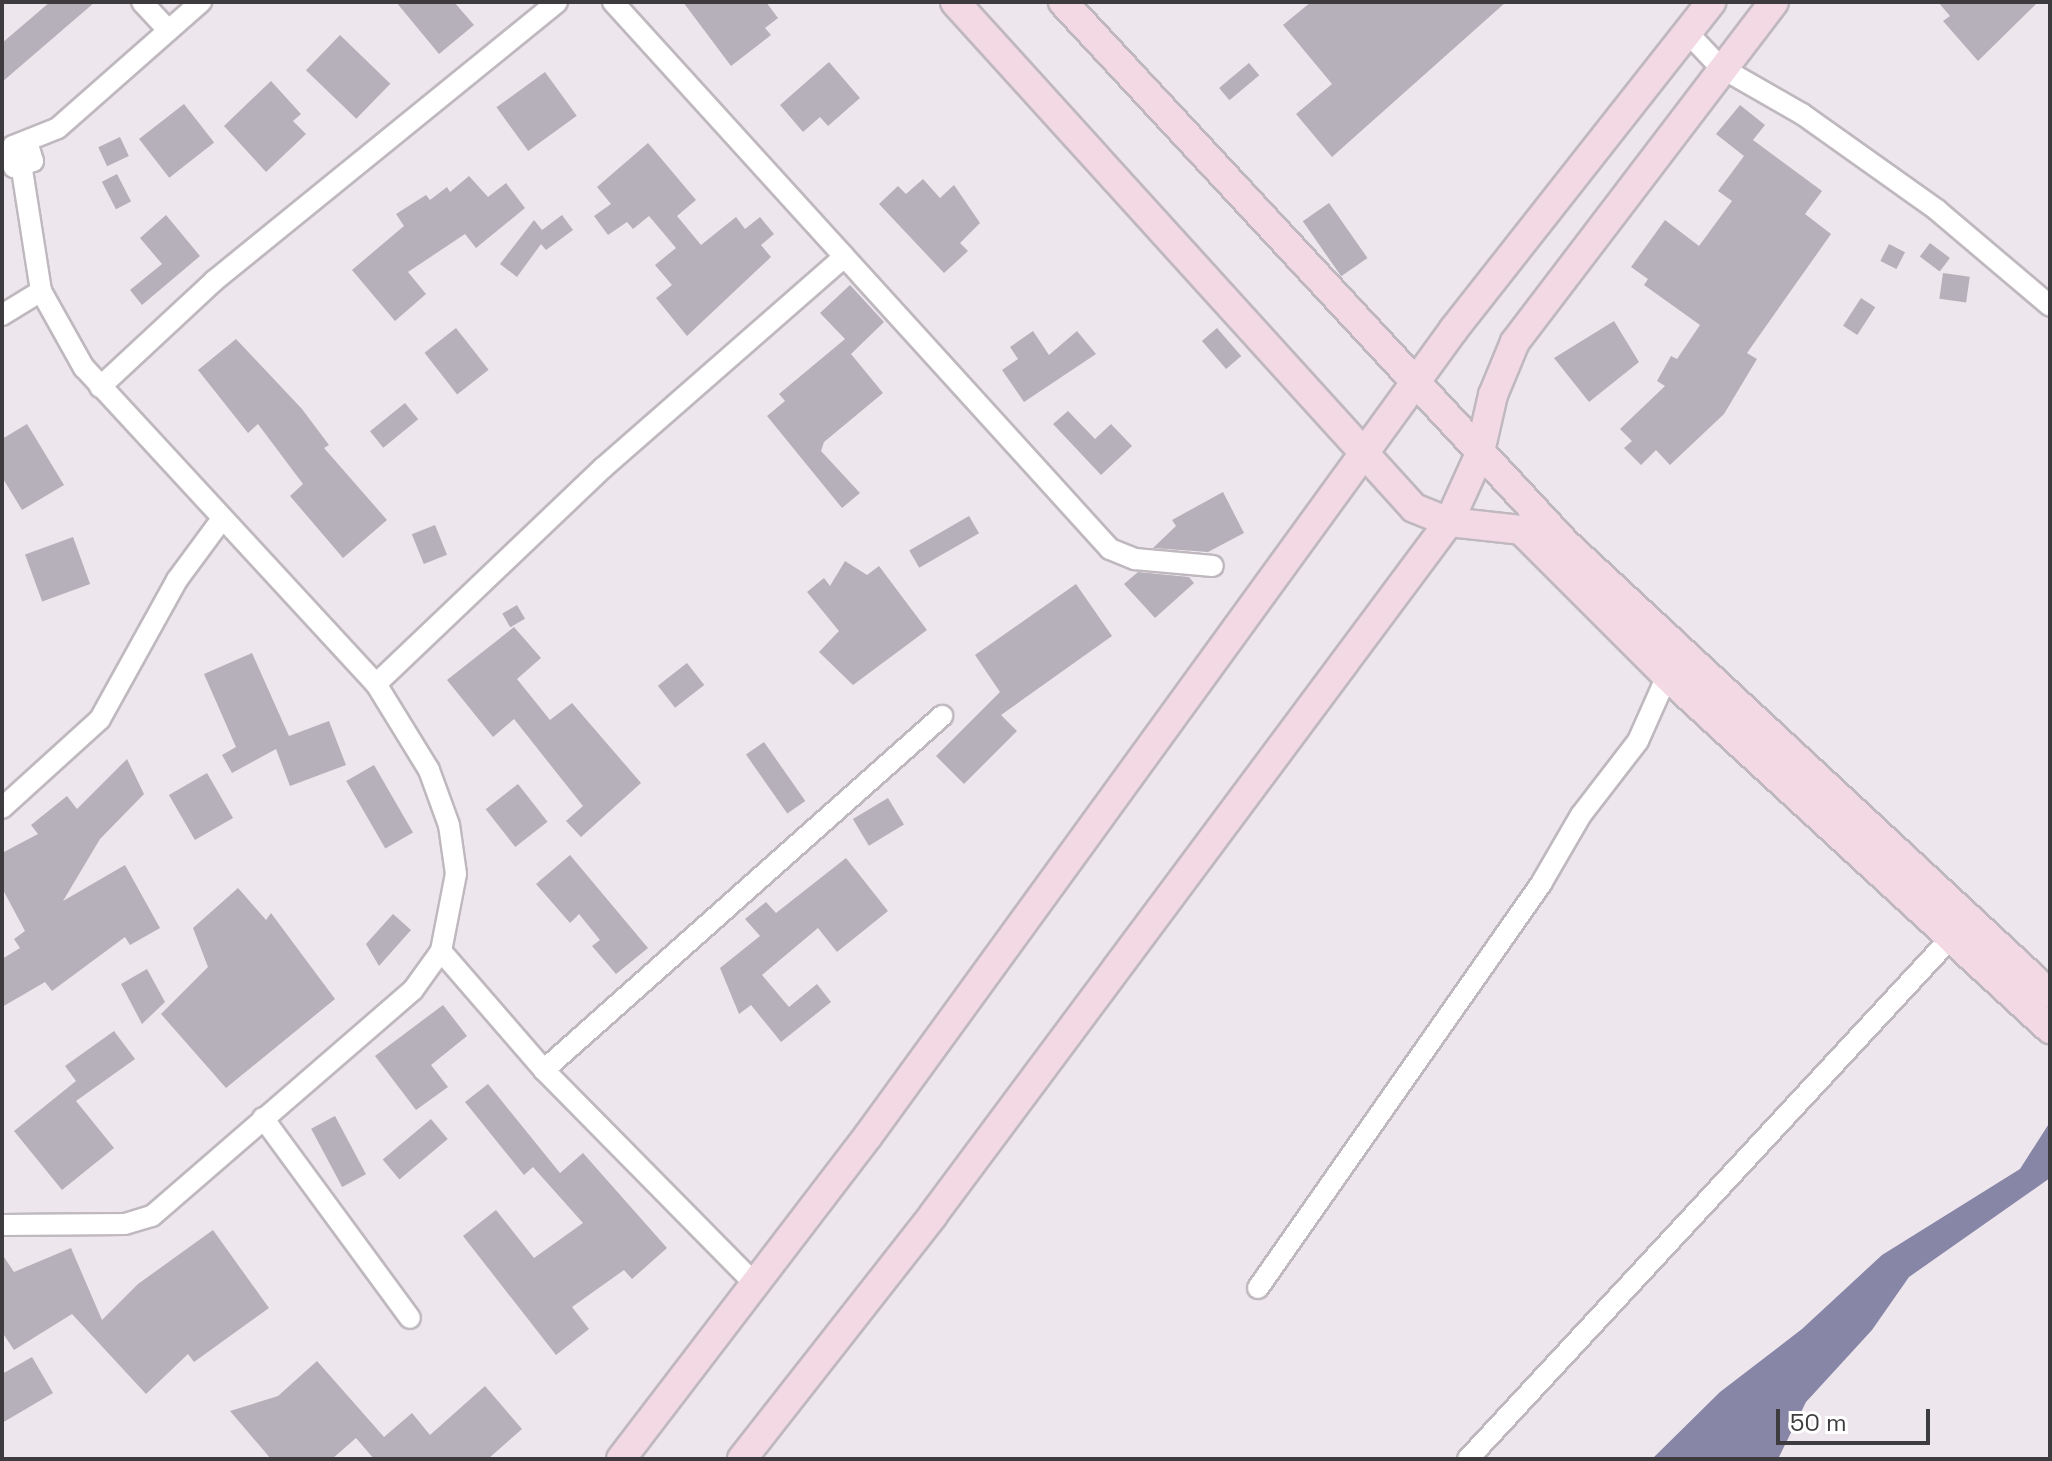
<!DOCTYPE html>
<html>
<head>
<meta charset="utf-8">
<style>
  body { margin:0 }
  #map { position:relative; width:2052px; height:1461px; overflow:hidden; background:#eee6ed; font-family:"Space Grotesk",sans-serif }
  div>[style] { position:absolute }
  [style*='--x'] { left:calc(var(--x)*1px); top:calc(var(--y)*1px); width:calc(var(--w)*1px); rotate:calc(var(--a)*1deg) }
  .water>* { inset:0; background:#8886a7 }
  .building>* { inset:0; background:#b5b0b9; transform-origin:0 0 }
  .roads { filter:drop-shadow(2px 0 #bfb8be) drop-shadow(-2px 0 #bfb8be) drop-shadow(0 2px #bfb8be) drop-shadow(0 -2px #bfb8be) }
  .street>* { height:20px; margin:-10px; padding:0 10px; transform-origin:10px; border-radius:10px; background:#fff }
  .secondary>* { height:28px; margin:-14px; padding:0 14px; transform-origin:14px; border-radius:14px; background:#f2d9e4 }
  span { translate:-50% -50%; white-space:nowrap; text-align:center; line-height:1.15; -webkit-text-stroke:6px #fff; paint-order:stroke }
  .frame { position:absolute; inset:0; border:4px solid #3e3b3e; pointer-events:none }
  .scale { position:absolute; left:1776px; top:1409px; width:154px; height:36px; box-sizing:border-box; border:4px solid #3e3b3e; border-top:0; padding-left:10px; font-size:24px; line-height:28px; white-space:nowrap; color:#3e3b3e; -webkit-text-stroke:6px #fff; paint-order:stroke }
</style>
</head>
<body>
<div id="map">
  <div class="water">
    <div style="clip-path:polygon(2050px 1122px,2050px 1178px,1909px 1277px,1872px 1330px,1806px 1402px,1778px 1459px,1652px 1459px,1720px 1392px,1802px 1329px,1882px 1255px,2020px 1169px)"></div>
  </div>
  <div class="building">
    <div style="clip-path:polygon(50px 2px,95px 2px,2px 82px,2px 43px)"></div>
    <div style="clip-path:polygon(396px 2px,454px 2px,474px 25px,439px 54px)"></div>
    <div style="clip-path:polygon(683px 2px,766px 2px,778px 18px,765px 28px,771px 35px,731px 66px)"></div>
    <div style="clip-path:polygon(1311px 2px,1506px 2px,1332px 157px,1296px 114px,1332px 84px,1283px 25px)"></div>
    <div style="clip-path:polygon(1938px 2px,2038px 2px,1978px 61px,1943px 21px,1950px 16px)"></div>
    <div style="left:340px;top:35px;width:70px;height:49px;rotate:44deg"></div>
    <div style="clip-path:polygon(829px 62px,860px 98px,828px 126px,820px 117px,803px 132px,780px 105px)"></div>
    <div style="left:1249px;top:63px;width:16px;height:39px;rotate:50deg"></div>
    <div style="left:545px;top:72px;width:54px;height:60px;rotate:54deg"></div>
    <div style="clip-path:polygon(271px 81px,301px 114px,293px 121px,306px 134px,266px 172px,224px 126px)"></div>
    <div style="left:184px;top:104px;width:49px;height:57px;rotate:52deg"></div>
    <div style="clip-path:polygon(1740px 105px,1765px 125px,1753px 140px,1822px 191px,1805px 214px,1831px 234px,1747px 353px,1757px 359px,1724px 414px,1670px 465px,1656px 450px,1641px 465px,1624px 448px,1632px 441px,1620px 429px,1665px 386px,1657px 381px,1671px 356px,1677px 359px,1700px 325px,1644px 285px,1648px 279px,1631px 267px,1665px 220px,1699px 246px,1732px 201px,1718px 191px,1744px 156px,1716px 134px)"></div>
    <div style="left:120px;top:137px;width:21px;height:24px;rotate:65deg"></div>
    <div style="clip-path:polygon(648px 143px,696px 200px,677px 216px,701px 245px,736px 217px,745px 229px,760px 217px,774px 234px,761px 245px,771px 257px,687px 336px,656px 298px,672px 285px,655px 265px,676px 248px,649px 216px,633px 229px,627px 222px,608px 235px,594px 216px,611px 204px,597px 187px)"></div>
    <div style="left:117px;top:174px;width:31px;height:17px;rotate:63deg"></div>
    <div style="clip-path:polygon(469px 176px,488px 197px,506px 183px,525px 208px,476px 248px,465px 234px,408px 272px,426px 294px,395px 321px,352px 270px,404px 226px,396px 214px,426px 195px,430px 200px,447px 187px,450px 192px)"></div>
    <div style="clip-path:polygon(923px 179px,940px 198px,954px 185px,980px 223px,960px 243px,968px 251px,944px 273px,879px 204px,898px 186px,906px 194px)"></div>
    <div style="left:1329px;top:203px;width:67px;height:32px;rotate:55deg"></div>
    <div style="clip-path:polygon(166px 215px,200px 256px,142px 305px,130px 290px,162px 264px,140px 238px)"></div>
    <div style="clip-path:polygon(562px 215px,573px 230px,546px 250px,541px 244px,517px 277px,500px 264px,534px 220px,542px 230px)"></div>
    <div style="left:1930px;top:243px;width:25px;height:17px;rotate:37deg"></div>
    <div style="left:1889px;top:244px;width:18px;height:19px;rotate:27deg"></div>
    <div style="left:1943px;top:273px;width:27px;height:26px;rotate:8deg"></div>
    <div style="clip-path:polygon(850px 285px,884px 322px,851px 354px,883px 393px,824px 442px,821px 451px,860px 493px,842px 508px,767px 416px,785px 401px,779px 394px,845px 339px,820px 313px)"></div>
    <div style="left:1861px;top:298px;width:17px;height:33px;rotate:33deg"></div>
    <div style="clip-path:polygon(1614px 321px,1639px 362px,1589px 402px,1554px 358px)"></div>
    <div style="left:456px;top:328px;width:53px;height:40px;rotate:52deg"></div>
    <div style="left:1217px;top:328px;width:37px;height:20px;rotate:49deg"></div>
    <div style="clip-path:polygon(1033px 331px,1049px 355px,1077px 331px,1096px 354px,1024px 402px,1002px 370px,1018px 359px,1010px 347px)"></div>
    <div style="clip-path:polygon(236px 339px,302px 409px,329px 445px,324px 448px,387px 520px,343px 558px,290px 496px,303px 484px,258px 424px,248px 433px,198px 370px)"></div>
    <div style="left:405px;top:403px;width:21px;height:45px;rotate:51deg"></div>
    <div style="clip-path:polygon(1068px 411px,1095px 439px,1111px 424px,1132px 446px,1101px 475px,1053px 424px)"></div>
    <div style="clip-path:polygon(27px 424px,64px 485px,22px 510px,2px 477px,2px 439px)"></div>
    <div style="clip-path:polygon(1223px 492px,1244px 533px,1208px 552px,1153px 548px,1176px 526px,1172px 520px)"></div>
    <div style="left:969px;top:516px;width:20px;height:69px;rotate:60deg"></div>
    <div style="left:435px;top:525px;width:32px;height:25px;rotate:68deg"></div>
    <div style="left:73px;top:537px;width:50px;height:51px;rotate:70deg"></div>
    <div style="clip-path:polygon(845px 561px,867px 575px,879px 566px,927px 630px,853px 685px,819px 652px,839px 631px,807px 592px,824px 578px,830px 586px)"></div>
    <div style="clip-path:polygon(1138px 572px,1189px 577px,1194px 583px,1155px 618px,1124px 584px)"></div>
    <div style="clip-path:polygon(1076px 584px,1112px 636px,1001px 715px,1017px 731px,964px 784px,936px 756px,1000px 692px,975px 655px)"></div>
    <div style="left:517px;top:605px;width:16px;height:17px;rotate:60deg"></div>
    <div style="clip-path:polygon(514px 627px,541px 658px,517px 679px,550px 720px,572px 703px,641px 783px,581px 837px,566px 821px,583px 806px,514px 719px,493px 737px,447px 680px)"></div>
    <div style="clip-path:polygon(252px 653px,289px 736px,329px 721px,346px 765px,290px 786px,276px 749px,232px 773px,222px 755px,236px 747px,204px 674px)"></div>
    <div style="left:687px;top:663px;width:28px;height:37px;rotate:52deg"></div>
    <div style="left:764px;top:742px;width:72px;height:22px;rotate:55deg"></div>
    <div style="clip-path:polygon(127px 759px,144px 794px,100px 839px,63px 901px,125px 865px,160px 928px,130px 945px,125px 937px,52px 991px,45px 982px,2px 1007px,2px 959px,20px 948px,14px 939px,25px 931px,2px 888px,2px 853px,38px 834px,31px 825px,67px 796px,77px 809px)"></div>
    <div style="left:374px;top:765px;width:78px;height:32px;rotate:60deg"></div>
    <div style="left:207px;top:773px;width:52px;height:44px;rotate:60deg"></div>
    <div style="left:518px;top:784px;width:48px;height:41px;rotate:52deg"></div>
    <div style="left:888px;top:798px;width:31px;height:41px;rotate:59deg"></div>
    <div style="clip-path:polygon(570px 855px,648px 948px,616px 974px,592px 946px,600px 940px,579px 914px,570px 923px,536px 884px)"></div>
    <div style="clip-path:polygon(846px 858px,888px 911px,837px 952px,818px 928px,762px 975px,789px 1007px,817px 984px,831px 1002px,781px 1042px,751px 1005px,739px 1014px,720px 968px,760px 936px,745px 919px,766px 902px,776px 913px)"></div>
    <div style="clip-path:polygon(238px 888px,266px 920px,271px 913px,335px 999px,226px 1088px,161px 1014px,208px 967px,193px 928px)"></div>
    <div style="clip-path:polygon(393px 914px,411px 930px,379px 966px,366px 944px)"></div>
    <div style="clip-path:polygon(147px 969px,165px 1002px,142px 1024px,121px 984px)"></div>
    <div style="clip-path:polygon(443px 1005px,467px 1036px,431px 1065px,448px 1087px,416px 1110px,375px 1056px)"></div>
    <div style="clip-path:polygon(114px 1031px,135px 1059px,76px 1101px,114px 1148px,62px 1190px,14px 1131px,76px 1081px,65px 1066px)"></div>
    <div style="clip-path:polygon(488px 1084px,560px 1173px,583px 1153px,667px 1248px,632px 1279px,624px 1270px,572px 1307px,589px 1329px,556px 1355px,463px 1236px,496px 1210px,534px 1258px,583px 1223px,533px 1167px,524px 1175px,465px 1102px)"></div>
    <div style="left:335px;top:1116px;width:66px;height:27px;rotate:62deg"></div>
    <div style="left:431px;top:1119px;width:26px;height:63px;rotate:50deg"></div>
    <div style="clip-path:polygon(213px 1230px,269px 1308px,194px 1362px,188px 1354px,146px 1394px,72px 1314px,14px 1350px,2px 1332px,2px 1254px,14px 1272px,71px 1248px,102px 1320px,138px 1284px)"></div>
    <div style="clip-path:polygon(32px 1357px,53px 1393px,2px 1423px,2px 1374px)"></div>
    <div style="clip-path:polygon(317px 1361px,384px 1437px,412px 1413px,430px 1435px,485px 1386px,522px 1429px,488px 1459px,374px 1459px,356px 1438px,332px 1459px,271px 1459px,230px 1411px,278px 1396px)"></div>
  </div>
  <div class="roads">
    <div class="street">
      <div style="--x:142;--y:2;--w:38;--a:47"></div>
      <div style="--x:613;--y:2;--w:739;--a:47.74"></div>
      <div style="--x:1110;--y:549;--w:27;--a:22"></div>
      <div style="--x:1135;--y:559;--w:78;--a:5.1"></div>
      <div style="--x:1687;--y:32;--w:48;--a:46.7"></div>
      <div style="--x:1720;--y:67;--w:95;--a:29.8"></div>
      <div style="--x:1802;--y:114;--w:166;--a:35.4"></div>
      <div style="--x:1937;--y:210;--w:148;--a:40.3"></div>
      <div style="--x:28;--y:145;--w:17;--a:73"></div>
      <div style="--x:33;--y:161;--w:20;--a:162"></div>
      <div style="--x:14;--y:167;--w:21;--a:-93"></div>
      <div style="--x:13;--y:146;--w:48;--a:-21.8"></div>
      <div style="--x:58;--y:128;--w:191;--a:-41.4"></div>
      <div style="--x:2;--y:315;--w:46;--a:-31.6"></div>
      <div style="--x:100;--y:387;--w:156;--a:-42.9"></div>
      <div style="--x:214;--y:281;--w:442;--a:-39.1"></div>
      <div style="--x:376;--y:684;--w:313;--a:-43.6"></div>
      <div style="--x:603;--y:468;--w:320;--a:-41.2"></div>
      <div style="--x:2;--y:808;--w:132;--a:-42.2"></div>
      <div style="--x:100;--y:719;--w:159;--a:-61"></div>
      <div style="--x:177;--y:580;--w:76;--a:-53.6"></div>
      <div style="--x:441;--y:951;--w:157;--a:49.1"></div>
      <div style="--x:544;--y:1070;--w:299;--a:45.4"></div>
      <div style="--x:544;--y:1070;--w:533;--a:-41.65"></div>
      <div style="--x:263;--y:1118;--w:248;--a:53.7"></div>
      <div style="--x:2;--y:1225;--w:123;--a:-0.5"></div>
      <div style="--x:125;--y:1224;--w:28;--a:-17"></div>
      <div style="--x:152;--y:1216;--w:345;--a:-40.9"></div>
      <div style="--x:413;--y:990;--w:48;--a:-54.3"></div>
      <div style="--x:441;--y:951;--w:78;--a:-79"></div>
      <div style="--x:456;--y:874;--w:49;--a:-98.1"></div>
      <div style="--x:449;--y:825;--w:59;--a:-110"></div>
      <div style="--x:429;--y:770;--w:101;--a:-121.6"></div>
      <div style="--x:376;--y:684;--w:430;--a:-132.7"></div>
      <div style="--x:84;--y:368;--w:88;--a:-119.2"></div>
      <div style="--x:41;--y:291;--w:123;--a:-98.9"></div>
      <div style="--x:1258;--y:1288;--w:495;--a:-55"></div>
      <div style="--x:1542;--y:882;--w:78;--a:-59.8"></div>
      <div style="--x:1581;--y:815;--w:93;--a:-52.4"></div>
      <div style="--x:1638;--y:741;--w:71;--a:-66"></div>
      <div style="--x:1468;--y:1459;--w:708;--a:-47.18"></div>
    </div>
    <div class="secondary">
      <div style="--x:955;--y:2;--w:683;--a:47.79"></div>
      <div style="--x:1414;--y:508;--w:38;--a:22"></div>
      <div style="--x:1449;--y:522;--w:72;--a:6.3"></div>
      <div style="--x:1521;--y:530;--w:206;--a:45"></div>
      <div style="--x:1667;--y:676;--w:521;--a:42.67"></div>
      <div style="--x:1063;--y:2;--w:738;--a:47.14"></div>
      <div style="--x:1565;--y:543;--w:662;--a:42.92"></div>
      <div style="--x:621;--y:1459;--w:407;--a:-52.6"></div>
      <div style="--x:868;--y:1136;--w:997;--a:-54.01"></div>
      <div style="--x:1454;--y:329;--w:416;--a:-51.8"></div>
      <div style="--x:742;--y:1459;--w:310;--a:-51.9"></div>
      <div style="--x:933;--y:1215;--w:864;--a:-53.33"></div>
      <div style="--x:1449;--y:522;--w:72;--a:-65.6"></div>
      <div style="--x:1479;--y:456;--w:63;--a:-77.1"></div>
      <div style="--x:1493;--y:395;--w:57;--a:-67.5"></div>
      <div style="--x:1515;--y:342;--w:427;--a:-52.7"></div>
    </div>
  </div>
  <div class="frame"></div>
  <div class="scale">50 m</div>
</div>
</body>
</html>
